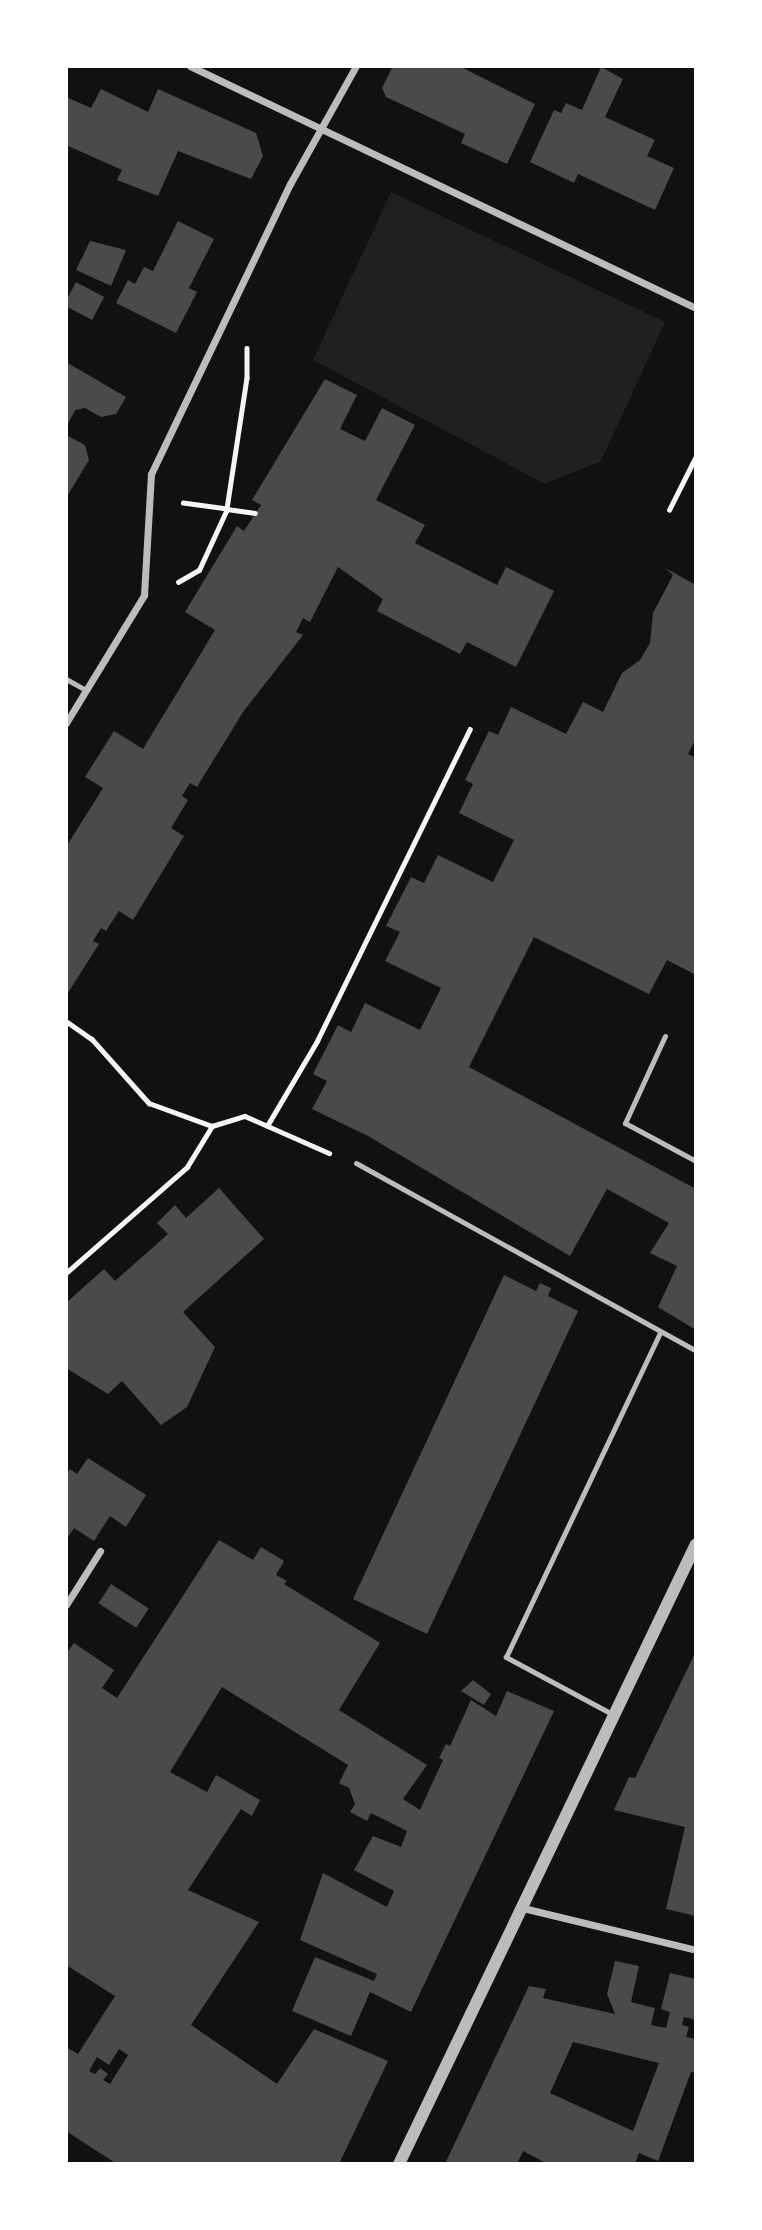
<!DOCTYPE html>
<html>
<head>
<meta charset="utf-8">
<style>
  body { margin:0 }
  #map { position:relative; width:762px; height:2230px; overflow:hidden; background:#111; font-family:"PT Sans",sans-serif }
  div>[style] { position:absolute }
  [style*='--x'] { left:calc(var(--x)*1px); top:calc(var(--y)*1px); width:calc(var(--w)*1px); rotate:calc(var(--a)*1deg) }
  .green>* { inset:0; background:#202020 }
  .building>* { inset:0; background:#4a4a4a; transform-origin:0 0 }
  .path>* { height:4.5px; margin:-2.25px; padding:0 2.25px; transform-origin:2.25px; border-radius:2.25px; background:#f5f5f5 }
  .service>* { height:5px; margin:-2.5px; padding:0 2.5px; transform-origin:2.5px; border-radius:2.5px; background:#bcbcbc }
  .minor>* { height:7px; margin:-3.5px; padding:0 3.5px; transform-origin:3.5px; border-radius:3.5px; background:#bcbcbc }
  .tertiary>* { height:12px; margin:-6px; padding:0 6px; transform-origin:6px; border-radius:6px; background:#bcbcbc }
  span { translate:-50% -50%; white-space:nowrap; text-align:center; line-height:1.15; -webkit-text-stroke:5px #fff; paint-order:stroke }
  .frame { position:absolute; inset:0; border:68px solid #fff; pointer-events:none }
</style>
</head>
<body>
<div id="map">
  <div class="green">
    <div style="clip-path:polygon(391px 192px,665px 322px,601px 461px,545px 484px,313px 360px)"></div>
  </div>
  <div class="building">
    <div style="clip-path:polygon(393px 66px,459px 66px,535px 104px,507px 164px,461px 143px,465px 134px,386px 97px,382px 88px)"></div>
    <div style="clip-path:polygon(601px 67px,623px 79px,605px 117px,655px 140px,647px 156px,674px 168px,655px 210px,578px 174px,574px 183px,530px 162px,554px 110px,561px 113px,566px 103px,582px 110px)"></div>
    <div style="clip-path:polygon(101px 89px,148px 112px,158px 89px,256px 133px,263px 156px,251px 179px,178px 151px,158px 196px,117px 180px,122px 170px,66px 145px,66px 97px,91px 108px)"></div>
    <div style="clip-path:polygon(178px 221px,214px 239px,189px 288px,197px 292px,176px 333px,116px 303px,128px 280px,135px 284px,144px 267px,153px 271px)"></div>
    <div style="clip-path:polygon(90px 241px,126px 250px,111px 286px,76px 270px)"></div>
    <div style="left:76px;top:282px;width:32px;height:26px;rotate:28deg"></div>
    <div style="clip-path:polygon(66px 362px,126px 397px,116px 414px,101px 417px,85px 408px,75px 410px,66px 428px)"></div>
    <div style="clip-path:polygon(325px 379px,357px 395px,340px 429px,365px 441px,382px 408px,415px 425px,376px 500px,425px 525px,415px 543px,497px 585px,506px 567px,554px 591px,516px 667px,467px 642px,460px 654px,377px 611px,383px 599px,338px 567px,310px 622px,303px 618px,296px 632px,303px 635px,243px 712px,197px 787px,190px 783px,182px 796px,188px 800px,171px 828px,184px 836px,133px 920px,119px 911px,106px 931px,101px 928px,93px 941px,99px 944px,66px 996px,66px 847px,103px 788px,85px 777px,114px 731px,143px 749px,215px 630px,185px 612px,237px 526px,244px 531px,261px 505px,252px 500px)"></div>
    <div style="clip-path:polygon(66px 435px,85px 445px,89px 460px,66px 498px)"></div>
    <div style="clip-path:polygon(665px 568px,696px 585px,696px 738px,688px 754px,696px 758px,696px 975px,667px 960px,649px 994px,534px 937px,469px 1067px,696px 1189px,696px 1330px,658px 1307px,677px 1266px,650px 1253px,669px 1223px,607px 1189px,570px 1256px,368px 1136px,312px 1109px,327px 1081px,313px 1074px,338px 1025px,351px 1032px,365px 1003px,420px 1030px,441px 988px,385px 961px,400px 932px,386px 926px,411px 877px,424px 883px,438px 855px,493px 882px,514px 840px,459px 813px,473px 784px,465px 780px,489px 731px,498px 735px,511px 707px,566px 734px,583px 702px,603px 712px,622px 673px,640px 660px,650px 643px,653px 613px,673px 575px)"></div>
    <div style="clip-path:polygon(219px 1188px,264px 1239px,183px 1312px,215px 1347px,187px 1407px,161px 1425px,122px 1381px,108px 1394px,66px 1368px,66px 1303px,104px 1269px,115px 1281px,168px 1234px,157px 1223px,175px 1205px,186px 1218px)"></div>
    <div style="clip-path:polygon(504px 1275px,536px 1291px,540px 1283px,551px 1288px,548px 1296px,578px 1311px,427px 1634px,353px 1599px)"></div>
    <div style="clip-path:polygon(88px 1458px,146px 1495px,126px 1527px,110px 1516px,94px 1541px,74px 1528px,66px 1540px,66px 1475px,70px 1469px,77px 1474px)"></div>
    <div style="clip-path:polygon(evenodd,219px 1540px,253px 1560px,261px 1547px,284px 1561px,276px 1575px,287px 1581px,284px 1584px,380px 1643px,339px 1710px,427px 1765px,403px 1799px,420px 1810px,443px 1760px,439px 1758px,446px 1744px,450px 1746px,471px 1700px,496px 1716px,507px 1691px,554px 1711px,411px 2012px,370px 1992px,351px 2036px,292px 2011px,315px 1957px,374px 1981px,377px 1974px,300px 1940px,323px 1873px,387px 1907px,394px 1891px,354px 1870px,373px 1836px,401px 1847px,407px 1831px,371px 1813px,367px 1821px,350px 1812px,355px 1804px,349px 1788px,339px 1783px,348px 1765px,222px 1687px,170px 1772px,207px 1792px,216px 1775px,260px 1800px,252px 1816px,241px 1809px,188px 1890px,259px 1922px,191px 2025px,277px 2084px,314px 2029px,388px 2061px,339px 2164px,117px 2164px,66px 2131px,66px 2047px,78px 2054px,115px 1996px,66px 1965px,66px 1654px,74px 1643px,114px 1670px,102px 1688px,117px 1698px,219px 1540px,119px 2049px,128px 2055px,110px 2084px,103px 2080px,108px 2074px,100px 2068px,95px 2074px,89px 2071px,97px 2057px,109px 2065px,119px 2049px)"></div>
    <div style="left:111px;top:1584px;width:45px;height:23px;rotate:33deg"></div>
    <div style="clip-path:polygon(696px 1651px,696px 1916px,666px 1909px,685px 1827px,614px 1810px,629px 1777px,635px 1778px)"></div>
    <div style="clip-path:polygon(473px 1680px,491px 1694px,484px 1705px,461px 1691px)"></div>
    <div style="clip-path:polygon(evenodd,615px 1961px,639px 1966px,631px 2002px,655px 2008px,651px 2025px,666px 2028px,670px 2012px,661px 2009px,670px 1973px,696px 1979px,696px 2020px,684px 2017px,682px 2025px,689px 2027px,686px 2037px,696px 2039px,696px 2073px,691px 2072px,658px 2161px,639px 2153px,635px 2164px,548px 2164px,523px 2151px,517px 2164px,445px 2164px,529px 1986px,546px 1989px,543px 1998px,615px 2014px,607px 1994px,615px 1961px,573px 2042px,659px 2063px,633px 2131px,550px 2093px,573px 2042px)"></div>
  </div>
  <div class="path">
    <div style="--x:247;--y:348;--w:30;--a:90"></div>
    <div style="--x:247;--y:378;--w:133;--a:98.7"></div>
    <div style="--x:227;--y:509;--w:28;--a:8"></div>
    <div style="--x:669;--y:510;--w:60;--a:-63.4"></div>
    <div style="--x:178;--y:582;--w:24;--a:-30"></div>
    <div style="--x:199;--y:570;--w:67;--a:-65.3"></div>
    <div style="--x:227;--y:509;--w:44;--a:-172.2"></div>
    <div style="--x:66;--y:1021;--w:32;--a:35"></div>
    <div style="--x:92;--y:1039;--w:86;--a:48.3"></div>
    <div style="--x:149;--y:1103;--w:67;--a:20.1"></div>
    <div style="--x:212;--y:1126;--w:34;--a:-17"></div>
    <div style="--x:245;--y:1116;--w:92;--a:23.8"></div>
    <div style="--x:267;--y:1126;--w:99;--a:-59.5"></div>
    <div style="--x:317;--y:1041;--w:347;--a:-63.9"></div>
    <div style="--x:66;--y:1273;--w:161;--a:-41.2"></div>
    <div style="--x:187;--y:1167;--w:48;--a:-58.6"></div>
  </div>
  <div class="service">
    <div style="--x:66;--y:679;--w:23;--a:29"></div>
    <div style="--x:665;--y:1036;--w:96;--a:114.7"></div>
    <div style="--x:625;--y:1123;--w:81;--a:28.2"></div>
    <div style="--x:356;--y:1163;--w:389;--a:28.9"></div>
    <div style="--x:614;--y:1715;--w:123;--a:-151.8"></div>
    <div style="--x:506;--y:1657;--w:360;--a:-64.6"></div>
  </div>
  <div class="minor">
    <div style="--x:190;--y:66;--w:561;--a:25.56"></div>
    <div style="--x:66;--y:723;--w:150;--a:-58.6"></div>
    <div style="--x:144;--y:595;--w:121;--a:-86.7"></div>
    <div style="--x:151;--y:474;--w:322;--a:-64.4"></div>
    <div style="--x:290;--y:184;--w:135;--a:-60.8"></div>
    <div style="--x:66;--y:1605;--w:64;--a:-57.8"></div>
    <div style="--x:523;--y:1908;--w:178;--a:13.6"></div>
  </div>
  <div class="tertiary">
    <div style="--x:399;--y:2164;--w:687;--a:-64.4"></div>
  </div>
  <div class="frame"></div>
</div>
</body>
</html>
